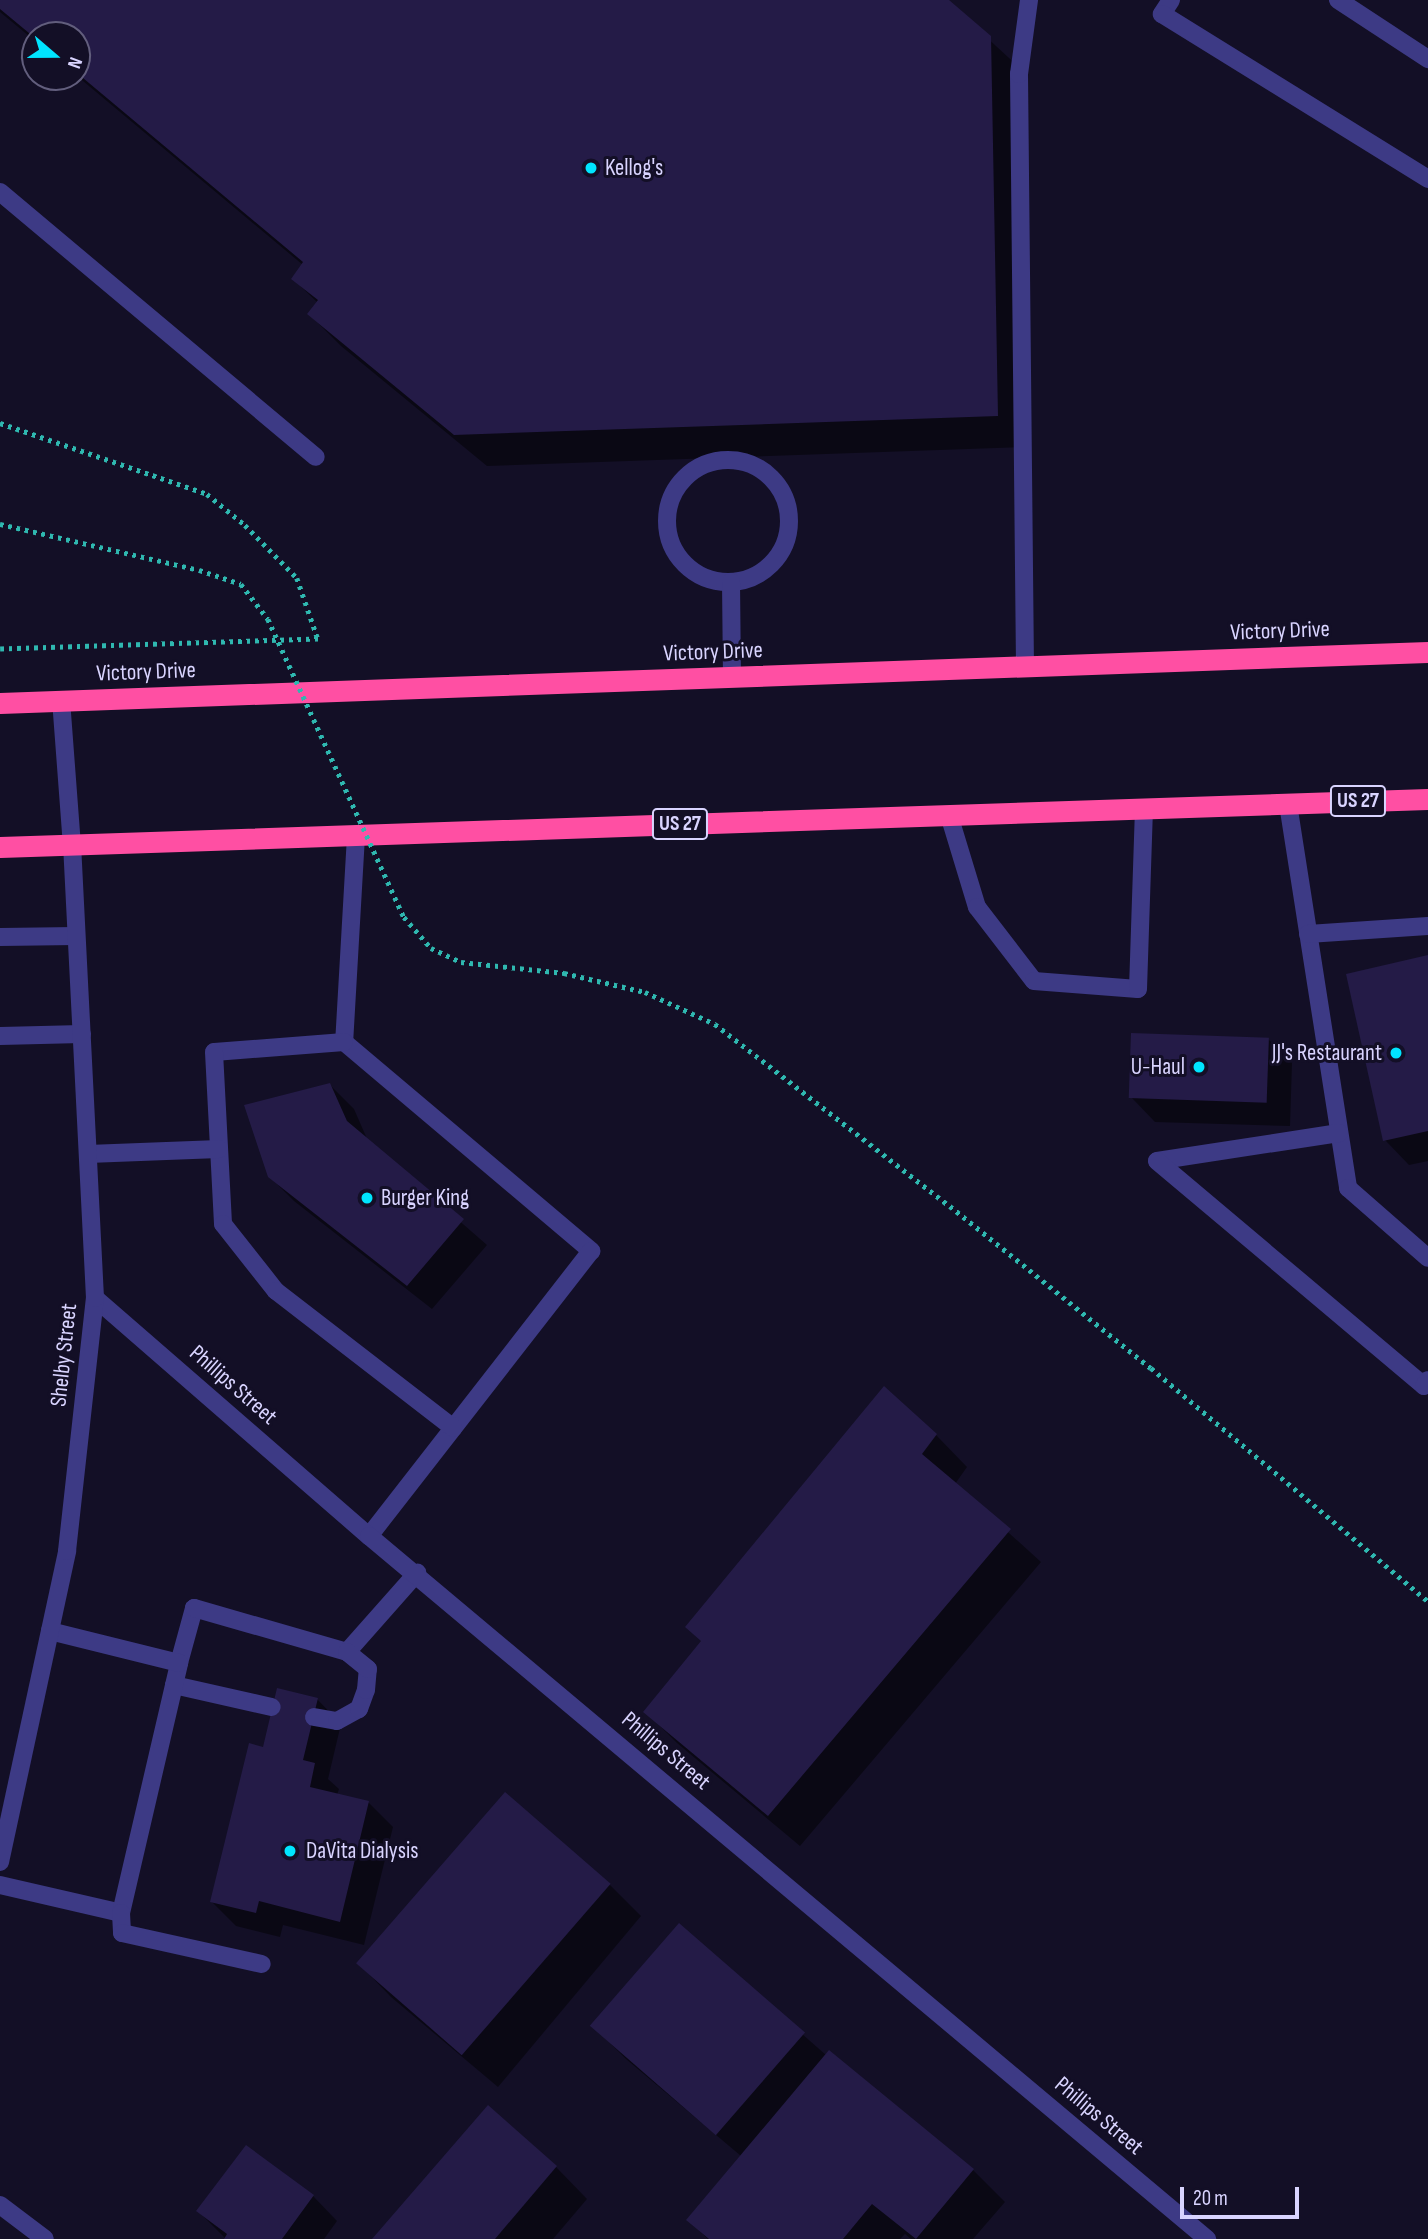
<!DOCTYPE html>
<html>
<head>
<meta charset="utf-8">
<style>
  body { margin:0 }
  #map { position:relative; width:1428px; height:2239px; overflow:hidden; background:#130f26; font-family:"Sofia Sans Condensed",sans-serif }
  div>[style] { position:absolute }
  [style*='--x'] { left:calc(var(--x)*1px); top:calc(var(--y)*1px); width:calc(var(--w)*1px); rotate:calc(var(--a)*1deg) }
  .shadow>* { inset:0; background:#0007 }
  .building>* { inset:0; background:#241b47; transform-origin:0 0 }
  .path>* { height:4.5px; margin-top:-2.25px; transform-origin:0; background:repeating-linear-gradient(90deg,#2fb8b0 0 3.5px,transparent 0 8.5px) }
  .lane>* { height:18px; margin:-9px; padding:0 9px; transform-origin:9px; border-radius:9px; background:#3d3a85 }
  .lane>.ring { margin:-9px; padding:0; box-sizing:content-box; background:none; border:18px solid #3d3a85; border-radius:50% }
  .street>* { height:18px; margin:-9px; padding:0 9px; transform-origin:9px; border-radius:9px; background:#3d3a85 }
  .highway>* { height:21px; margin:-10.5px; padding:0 10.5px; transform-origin:10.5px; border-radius:10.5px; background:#ff4fa3 }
  .path-bridge>* { height:4.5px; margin-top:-2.25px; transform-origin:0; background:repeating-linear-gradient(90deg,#2fb8b0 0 3.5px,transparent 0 8.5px) }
  .dots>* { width:19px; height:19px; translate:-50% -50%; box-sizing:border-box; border:4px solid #130f26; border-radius:50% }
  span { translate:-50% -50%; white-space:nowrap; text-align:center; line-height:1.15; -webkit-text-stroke:6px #130f26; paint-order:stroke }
  .shield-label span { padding:2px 5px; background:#130f26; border:2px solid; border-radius:5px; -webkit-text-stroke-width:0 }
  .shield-label { font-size:21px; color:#d9d4ff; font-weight:700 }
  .poi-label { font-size:23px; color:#d9d4ff }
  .left { translate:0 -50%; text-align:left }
  .right { translate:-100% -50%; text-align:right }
  .street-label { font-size:23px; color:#d9d4ff }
  .north { position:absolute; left:21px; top:21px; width:70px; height:70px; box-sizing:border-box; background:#130f26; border:2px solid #625e7d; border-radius:50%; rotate:110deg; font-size:19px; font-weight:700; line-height:28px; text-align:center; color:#d9d4ff }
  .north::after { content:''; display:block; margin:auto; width:24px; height:32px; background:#00e5ff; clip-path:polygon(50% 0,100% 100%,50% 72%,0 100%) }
  .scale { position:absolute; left:1180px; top:2187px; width:119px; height:32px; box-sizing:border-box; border:4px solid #d9d4ff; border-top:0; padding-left:9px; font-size:21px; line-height:24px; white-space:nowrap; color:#d9d4ff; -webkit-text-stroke:5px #130f26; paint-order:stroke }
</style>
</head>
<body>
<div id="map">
  <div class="shadow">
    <div style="clip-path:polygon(0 0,946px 0,1021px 69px,1028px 447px,487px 466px,341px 346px,309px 314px,318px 303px,293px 279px,303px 265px,77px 76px,77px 35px,35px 35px,35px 41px,0 12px)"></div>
    <div style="clip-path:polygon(1428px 957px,1428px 1161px,1409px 1165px,1385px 1140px)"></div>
    <div style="clip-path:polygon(1268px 1039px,1292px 1063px,1290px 1126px,1155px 1122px,1131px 1097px)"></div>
    <div style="clip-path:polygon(330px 1085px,354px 1109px,368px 1141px,487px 1245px,432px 1309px,294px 1201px,269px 1176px)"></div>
    <div style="clip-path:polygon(936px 1435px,967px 1467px,955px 1484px,1041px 1562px,800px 1846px,677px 1743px,646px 1712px,703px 1642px)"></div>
    <div style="clip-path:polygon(317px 1699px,341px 1724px,328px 1779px,339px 1789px,337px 1795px,369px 1803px,393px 1827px,364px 1945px,283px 1925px,280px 1937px,236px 1926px,212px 1902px,264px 1749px)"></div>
    <div style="clip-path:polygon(610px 1885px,641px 1916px,498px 2087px,391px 1997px,360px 1965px)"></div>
    <div style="clip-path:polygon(679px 1926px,826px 2055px,829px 2052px,973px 2170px,1005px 2202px,973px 2239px,911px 2239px,905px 2234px,900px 2239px,708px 2239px,688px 2220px,741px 2156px,626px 2059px,595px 2028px)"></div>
    <div style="clip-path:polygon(246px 2147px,313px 2196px,337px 2221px,324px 2239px,226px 2239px,198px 2211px)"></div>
    <div style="clip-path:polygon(556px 2167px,587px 2199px,553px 2239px,374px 2239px)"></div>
  </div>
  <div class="building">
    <div style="clip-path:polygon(0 0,949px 0,991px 36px,998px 416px,454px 435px,307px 314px,318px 300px,291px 279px,303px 262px,77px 73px,77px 35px,35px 35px,35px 38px,0 9px)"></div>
    <div style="clip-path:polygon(1428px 955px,1428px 1131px,1383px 1141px,1346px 974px)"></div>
    <div style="left:1131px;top:1033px;width:138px;height:65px;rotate:2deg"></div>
    <div style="clip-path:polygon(330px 1083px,347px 1121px,464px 1219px,407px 1286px,268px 1177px,244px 1105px)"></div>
    <div style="clip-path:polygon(884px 1386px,937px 1434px,922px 1454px,1011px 1529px,768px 1816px,643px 1712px,701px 1641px,685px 1627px)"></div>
    <div style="clip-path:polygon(277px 1688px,318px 1698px,303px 1760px,315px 1763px,310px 1787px,369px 1801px,340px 1922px,259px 1901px,256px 1913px,210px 1902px,249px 1743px,263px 1747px)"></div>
    <div style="left:505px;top:1792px;width:140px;height:227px;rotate:41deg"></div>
    <div style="left:679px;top:1923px;width:167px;height:136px;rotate:41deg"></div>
    <div style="clip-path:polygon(829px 2050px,974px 2169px,916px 2239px,872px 2204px,843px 2239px,709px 2239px,686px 2220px)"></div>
    <div style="clip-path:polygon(488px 2105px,557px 2166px,495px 2239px,372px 2239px)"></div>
    <div style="clip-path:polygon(246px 2145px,314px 2195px,282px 2239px,224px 2239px,227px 2234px,196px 2211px)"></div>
  </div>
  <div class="path">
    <div style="--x:0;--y:423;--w:219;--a:18.9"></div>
    <div style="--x:207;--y:494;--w:49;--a:39.2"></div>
    <div style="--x:245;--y:525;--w:74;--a:45.5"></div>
    <div style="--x:297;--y:578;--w:65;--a:71"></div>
    <div style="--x:318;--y:639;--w:318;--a:178.2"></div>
    <div style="--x:0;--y:524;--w:204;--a:13"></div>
    <div style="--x:199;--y:570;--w:44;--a:18.4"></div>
    <div style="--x:241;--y:584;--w:44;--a:52.4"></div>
    <div style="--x:404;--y:917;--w:41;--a:48.9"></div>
    <div style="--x:431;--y:948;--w:33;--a:25"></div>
    <div style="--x:461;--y:962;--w:104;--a:6.1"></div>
    <div style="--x:564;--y:973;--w:83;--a:13.2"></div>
    <div style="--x:645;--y:992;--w:77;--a:24.6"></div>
    <div style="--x:715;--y:1024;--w:297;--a:37.8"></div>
    <div style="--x:950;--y:1206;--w:258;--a:38.9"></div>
    <div style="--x:1151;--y:1368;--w:362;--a:40.1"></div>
  </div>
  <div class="lane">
    <div style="--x:1171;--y:0;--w:17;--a:123"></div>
    <div style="--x:1162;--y:14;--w:313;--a:31.8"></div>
    <div style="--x:1338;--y:0;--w:108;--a:33.2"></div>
    <div style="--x:0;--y:192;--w:412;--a:40"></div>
    <div class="ring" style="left:667px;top:460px;width:104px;height:104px"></div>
    <div style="--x:731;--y:582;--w:95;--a:89.4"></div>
    <div style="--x:1025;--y:667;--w:593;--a:-90.58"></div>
    <div style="--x:1019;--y:74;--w:75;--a:-82.3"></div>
    <div style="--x:1288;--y:804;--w:389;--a:81.1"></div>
    <div style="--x:1348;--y:1188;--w:106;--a:41.2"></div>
    <div style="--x:949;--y:815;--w:96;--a:73.1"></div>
    <div style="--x:977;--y:907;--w:93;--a:52.4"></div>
    <div style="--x:1034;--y:981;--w:104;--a:4.4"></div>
    <div style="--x:1138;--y:989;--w:180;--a:-88.1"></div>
    <div style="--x:356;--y:836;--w:206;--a:93.3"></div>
    <div style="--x:344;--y:1042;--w:324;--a:40.2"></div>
    <div style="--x:591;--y:1251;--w:361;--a:127.9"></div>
    <div style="--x:1308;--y:934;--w:120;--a:-3.8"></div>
    <div style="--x:0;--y:937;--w:76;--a:-0.8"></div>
    <div style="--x:0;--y:1036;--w:82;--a:-1.4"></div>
    <div style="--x:344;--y:1042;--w:130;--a:175.6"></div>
    <div style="--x:214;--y:1052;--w:172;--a:87"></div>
    <div style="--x:223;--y:1224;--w:85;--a:51.7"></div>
    <div style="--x:276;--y:1291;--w:224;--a:37.7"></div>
    <div style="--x:1339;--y:1133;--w:184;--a:171.3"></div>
    <div style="--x:1157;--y:1161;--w:349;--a:40.1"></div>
    <div style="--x:1424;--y:1386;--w:7;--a:-56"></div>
    <div style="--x:88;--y:1154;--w:131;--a:-2.2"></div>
    <div style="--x:179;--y:1663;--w:57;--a:-74.7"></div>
    <div style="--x:194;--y:1608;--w:159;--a:16"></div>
    <div style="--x:347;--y:1652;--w:106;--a:-48.5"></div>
    <div style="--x:174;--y:1685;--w:100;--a:12.7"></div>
    <div style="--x:314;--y:1717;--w:23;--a:10"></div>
    <div style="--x:337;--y:1721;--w:25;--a:-29"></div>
    <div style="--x:359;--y:1709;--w:20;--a:-70"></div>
    <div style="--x:366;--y:1690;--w:21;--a:-85"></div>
    <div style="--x:368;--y:1669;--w:27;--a:-141"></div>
    <div style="--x:0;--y:1885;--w:124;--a:13"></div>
    <div style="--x:121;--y:1913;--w:257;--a:-76.9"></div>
    <div style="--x:179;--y:1663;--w:133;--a:-166.1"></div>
    <div style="--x:121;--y:1913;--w:20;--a:87"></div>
    <div style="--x:122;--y:1933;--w:143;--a:12.5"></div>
  </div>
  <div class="street">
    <div style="--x:95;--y:1298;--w:363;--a:41"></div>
    <div style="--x:369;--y:1536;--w:1094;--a:39.99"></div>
    <div style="--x:0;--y:1862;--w:318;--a:-77.8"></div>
    <div style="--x:67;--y:1551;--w:255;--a:-83.7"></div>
    <div style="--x:95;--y:1298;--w:453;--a:-92.9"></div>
    <div style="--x:72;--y:846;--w:145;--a:-94.3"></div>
    <div style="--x:0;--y:2205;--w:56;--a:37.1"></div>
  </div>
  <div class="highway">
    <div style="--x:0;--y:703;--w:1429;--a:-2.05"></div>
    <div style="--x:0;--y:847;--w:1429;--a:-1.93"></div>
  </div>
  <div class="path-bridge">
    <div style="--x:268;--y:619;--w:328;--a:65.5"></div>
  </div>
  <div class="dots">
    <div style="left:591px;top:168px;background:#00e5ff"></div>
    <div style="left:1396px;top:1053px;background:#00e5ff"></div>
    <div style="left:1199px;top:1067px;background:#00e5ff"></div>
    <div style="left:367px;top:1198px;background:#00e5ff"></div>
    <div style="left:290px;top:1851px;background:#00e5ff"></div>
  </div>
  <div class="shield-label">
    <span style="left:1358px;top:801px">US 27</span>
    <span style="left:680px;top:824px">US 27</span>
  </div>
  <div class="poi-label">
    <span class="left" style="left:605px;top:168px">Kellog's</span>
    <span class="right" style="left:1382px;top:1053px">JJ's Restaurant</span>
    <span class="right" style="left:1185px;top:1067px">U-Haul</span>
    <span class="left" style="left:381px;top:1198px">Burger King</span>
    <span class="left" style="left:306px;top:1851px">DaVita Dialysis</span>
  </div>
  <div class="street-label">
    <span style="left:1280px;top:631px;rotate:-2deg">Victory Drive</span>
    <span style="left:713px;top:652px;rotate:-2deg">Victory Drive</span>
    <span style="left:146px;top:672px;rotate:-2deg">Victory Drive</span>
    <span style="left:64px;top:1355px;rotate:-84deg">Shelby Street</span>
    <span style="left:233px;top:1385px;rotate:41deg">Phillips Street</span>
    <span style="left:666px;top:1751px;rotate:40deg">Phillips Street</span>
    <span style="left:1099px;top:2116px;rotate:40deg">Phillips Street</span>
  </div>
  <div class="north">N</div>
  <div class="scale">20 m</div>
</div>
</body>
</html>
